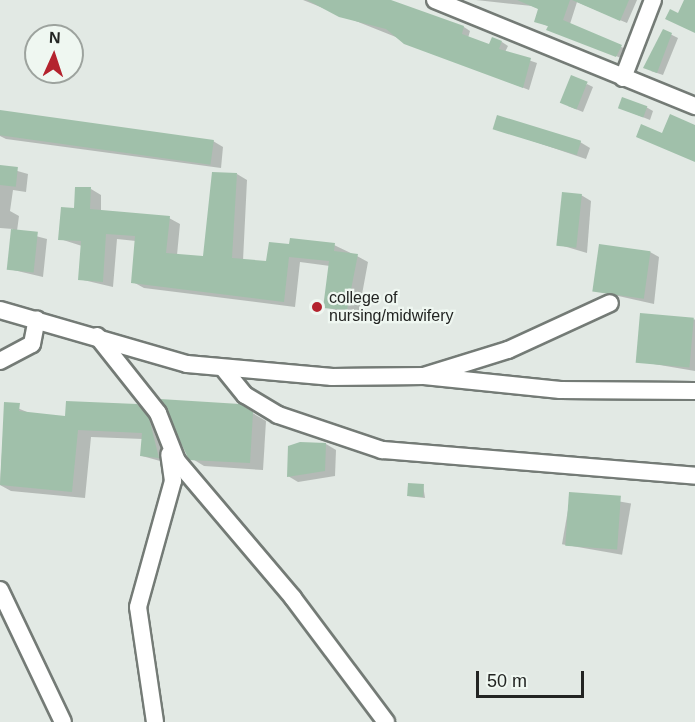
<!DOCTYPE html>
<html>
<head>
<meta charset="utf-8">
<style>
  body { margin:0 }
  #map { position:relative; width:695px; height:722px; overflow:hidden; background:#e2e9e4; font-family:Helvetica,sans-serif }
  div>[style] { position:absolute }
  [style*='--x'] { left:calc(var(--x)*1px); top:calc(var(--y)*1px); width:calc(var(--w)*1px); rotate:calc(var(--a)*1deg) }
  .shadow>* { inset:0; background:#0003; transform-origin:0 0 }
  .building>* { inset:0; background:#a0c0aa; transform-origin:0 0 }
  .roads { filter:drop-shadow(2px 0 #747b76) drop-shadow(-2px 0 #747b76) drop-shadow(0 2px #747b76) drop-shadow(0 -2px #747b76) }
  .minor>* { height:16px; margin:-8px; padding:0 8px; transform-origin:8px; border-radius:8px; background:#fff }
  .dots>* { width:16px; height:16px; translate:-50% -50%; box-sizing:border-box; border:3px solid #eff7f1; border-radius:50% }
  span { translate:-50% -50%; white-space:nowrap; text-align:center; line-height:1.15; -webkit-text-stroke:4.5px #eff7f1; paint-order:stroke }
  .poi-label { font-size:16px; color:#222422 }
  .left { translate:0 -50%; text-align:left }
  .north { position:absolute; left:24px; top:24px; width:60px; height:60px; box-sizing:border-box; background:#eff7f1; border:2px solid #9da39e; border-radius:50%; rotate:3deg; font-size:16px; font-weight:700; line-height:24px; text-align:center; color:#222422 }
  .north::after { content:''; display:block; margin:auto; width:21px; height:27px; background:#b4232e; clip-path:polygon(50% 0,100% 100%,50% 72%,0 100%) }
  .scale { position:absolute; left:476px; top:671px; width:108px; height:27px; box-sizing:border-box; border:3px solid #222422; border-top:0; padding-left:8px; font-size:18px; line-height:21px; white-space:nowrap; color:#222422; -webkit-text-stroke:4px #eff7f1; paint-order:stroke }
</style>
</head>
<body>
<div id="map">
  <div class="shadow">
    <div style="clip-path:polygon(303px 0,386px 0,464px 27px,470px 31px,468px 38px,490px 46px,502px 42px,508px 46px,505px 52px,537px 63px,529px 90px)"></div>
    <div style="clip-path:polygon(476px 0,637px 0,627px 23px,577px 2px,570px 24px,628px 50px,623px 59px,536px 21px,539px 9px,532px 6px)"></div>
    <div style="clip-path:polygon(664px 31px,678px 38px,663px 75px,651px 71px)"></div>
    <div style="clip-path:polygon(587px 84px,593px 87px,583px 112px,568px 106px)"></div>
    <div style="clip-path:polygon(646px 107px,653px 111px,650px 120px,620px 108px)"></div>
    <div style="clip-path:polygon(0 111px,213px 141px,223px 147px,221px 168px,6px 139px,0 136px)"></div>
    <div style="clip-path:polygon(494px 128px,580px 142px,590px 148px,586px 159px)"></div>
    <div style="clip-path:polygon(0 166px,28px 174px,26px 192px,13px 190px,10px 211px,19px 216px,17px 231px,47px 239px,43px 277px,9px 269px,13px 229px,0 228px)"></div>
    <div style="clip-path:polygon(237px 174px,247px 180px,243px 261px,268px 263px,291px 246px,334px 245px,357px 256px,368px 262px,358px 316px,325px 307px,330px 266px,300px 262px,295px 307px,144px 288px,133px 282px,136px 241px,117px 239px,113px 287px,79px 279px,82px 246px,60px 239px,91px 189px,101px 195px,101px 212px,169px 218px,180px 224px,177px 255px,205px 257px)"></div>
    <div style="clip-path:polygon(581px 195px,591px 201px,587px 253px,560px 245px)"></div>
    <div style="clip-path:polygon(650px 252px,659px 257px,654px 304px,596px 291px)"></div>
    <div style="clip-path:polygon(695px 320px,695px 371px,642px 362px,694px 319px)"></div>
    <div style="clip-path:polygon(5px 403px,32px 414px,66px 417px,137px 405px,151px 413px,171px 464px,142px 456px,143px 439px,91px 437px,85px 498px,11px 491px,0 485px)"></div>
    <div style="clip-path:polygon(239px 405px,266px 421px,263px 470px,204px 466px,191px 458px)"></div>
    <div style="clip-path:polygon(326px 444px,336px 450px,335px 476px,298px 482px,288px 476px)"></div>
    <div style="clip-path:polygon(423px 485px,425px 498px,408px 496px)"></div>
    <div style="left:571px;top:493px;width:61px;height:52px;rotate:10deg"></div>
  </div>
  <div class="building">
    <div style="clip-path:polygon(307px 0,391px 0,464px 26px,462px 34px,489px 44px,492px 37px,502px 41px,499px 49px,531px 58px,523px 88px,404px 44px,386px 29px,339px 17px)"></div>
    <div style="clip-path:polygon(517px 0,570px 0,563px 20px,622px 45px,616px 57px,546px 30px,548px 26px,534px 22px,538px 9px)"></div>
    <div style="clip-path:polygon(572px 0,629px 0,620px 21px)"></div>
    <div style="clip-path:polygon(684px 0,695px 0,695px 33px,665px 19px,670px 9px,678px 13px)"></div>
    <div style="clip-path:polygon(663px 29px,672px 33px,657px 73px,643px 68px)"></div>
    <div style="left:571px;top:75px;width:18px;height:30px;rotate:22deg"></div>
    <div style="left:622px;top:97px;width:27px;height:12px;rotate:20deg"></div>
    <div style="left:0;top:110px;width:216px;height:25px;rotate:8deg"></div>
    <div style="clip-path:polygon(670px 114px,695px 125px,695px 162px,636px 137px,641px 124px,662px 133px)"></div>
    <div style="left:497px;top:115px;width:88px;height:15px;rotate:17deg"></div>
    <div style="left:0;top:165px;width:18px;height:20px;rotate:6deg"></div>
    <div style="clip-path:polygon(212px 172px,237px 173px,232px 258px,266px 261px,269px 242px,289px 244px,290px 238px,335px 243px,334px 251px,358px 254px,347px 310px,323px 308px,329px 261px,289px 257px,284px 302px,131px 283px,135px 236px,106px 234px,103px 282px,78px 280px,81px 241px,58px 240px,61px 207px,74px 208px,75px 187px,91px 187px,90px 209px,170px 216px,166px 253px,203px 256px)"></div>
    <div style="left:562px;top:192px;width:20px;height:54px;rotate:6deg"></div>
    <div style="left:11px;top:229px;width:27px;height:41px;rotate:6deg"></div>
    <div style="left:599px;top:244px;width:52px;height:48px;rotate:8deg"></div>
    <div style="left:640px;top:313px;width:54px;height:50px;rotate:5deg"></div>
    <div style="clip-path:polygon(160px 399px,240px 404px,253px 412px,250px 463px,189px 460px)"></div>
    <div style="clip-path:polygon(66px 401px,137px 404px,149px 418px,159px 458px,140px 456px,142px 433px,78px 430px,72px 492px,0 485px,4px 402px,20px 403px,19px 411px,65px 416px)"></div>
    <div style="clip-path:polygon(300px 442px,326px 443px,325px 471px,287px 477px,288px 446px)"></div>
    <div style="left:408px;top:483px;width:16px;height:13px;rotate:4deg"></div>
    <div style="left:569px;top:492px;width:52px;height:54px;rotate:4deg"></div>
  </div>
  <div class="roads">
    <div class="minor">
      <div style="--x:435;--y:0;--w:281;--a:22.2"></div>
      <div style="--x:623;--y:78;--w:84;--a:-69"></div>
      <div style="--x:0;--y:310;--w:195;--a:16.1"></div>
      <div style="--x:187;--y:364;--w:146;--a:5.1"></div>
      <div style="--x:332;--y:377;--w:92;--a:-0.6"></div>
      <div style="--x:424;--y:376;--w:137;--a:5.9"></div>
      <div style="--x:560;--y:390;--w:135;--a:0.4"></div>
      <div style="--x:97;--y:336;--w:98;--a:51.6"></div>
      <div style="--x:158;--y:413;--w:52;--a:68.4"></div>
      <div style="--x:177;--y:461;--w:180;--a:49.7"></div>
      <div style="--x:293;--y:598;--w:155;--a:53.1"></div>
      <div style="--x:0;--y:361;--w:36;--a:-28"></div>
      <div style="--x:32;--y:344;--w:25;--a:-79"></div>
      <div style="--x:223;--y:368;--w:35;--a:51"></div>
      <div style="--x:245;--y:395;--w:39;--a:31"></div>
      <div style="--x:278;--y:415;--w:110;--a:18.6"></div>
      <div style="--x:382;--y:450;--w:314;--a:4.7"></div>
      <div style="--x:424;--y:376;--w:88;--a:-17.2"></div>
      <div style="--x:508;--y:350;--w:112;--a:-24.7"></div>
      <div style="--x:0;--y:590;--w:146;--a:64.5"></div>
      <div style="--x:155;--y:722;--w:116;--a:-98.4"></div>
      <div style="--x:138;--y:607;--w:131;--a:-74.5"></div>
      <div style="--x:173;--y:481;--w:27;--a:-98"></div>
    </div>
  </div>
  <div class="dots">
    <div style="left:317px;top:307px;background:#b4232e"></div>
  </div>
  <div class="poi-label">
    <span class="left" style="left:329px;top:307px">college of<br>nursing/midwifery</span>
  </div>
  <div class="north">N</div>
  <div class="scale">50 m</div>
</div>
</body>
</html>
